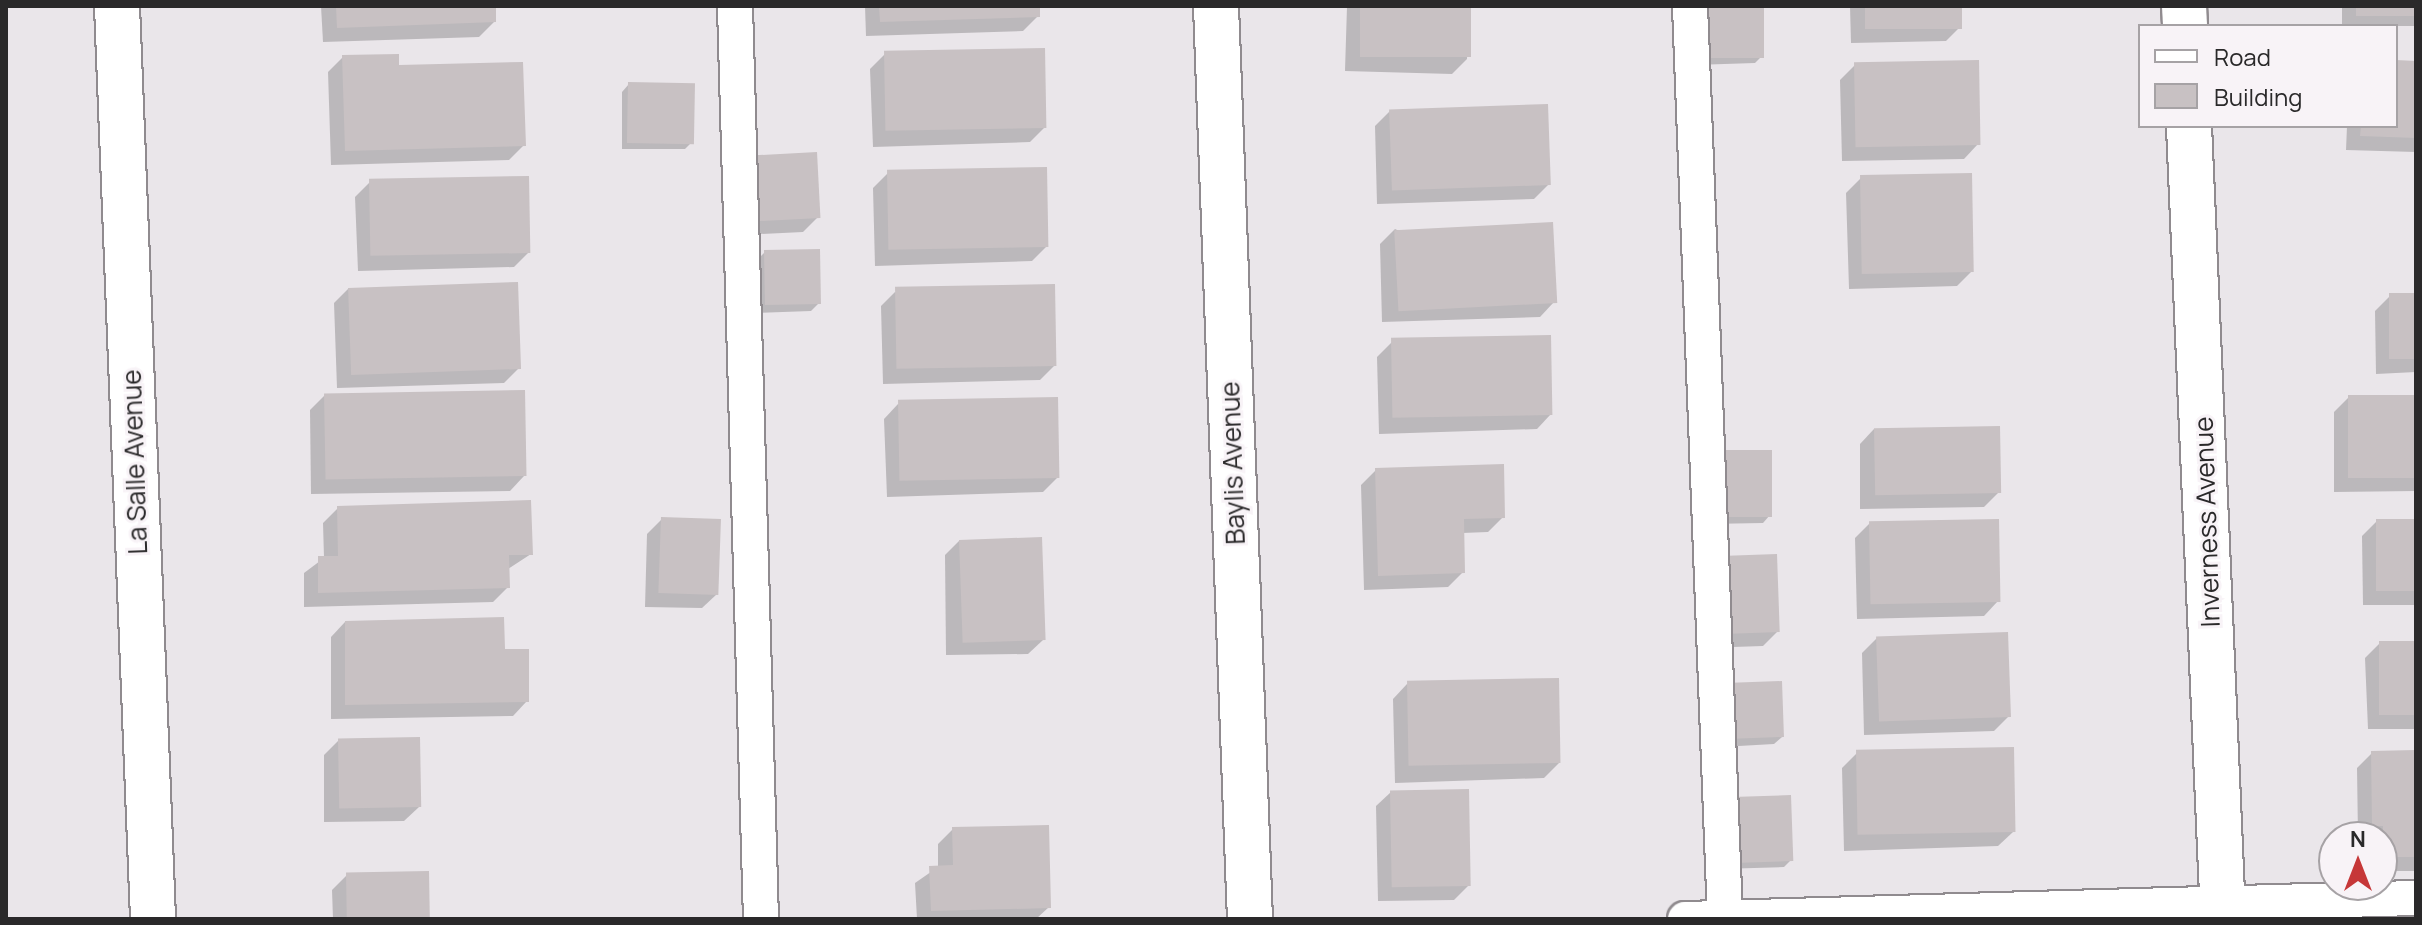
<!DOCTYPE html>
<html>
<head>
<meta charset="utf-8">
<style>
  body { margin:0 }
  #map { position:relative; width:2422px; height:925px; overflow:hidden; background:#eae6ea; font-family:Manrope,sans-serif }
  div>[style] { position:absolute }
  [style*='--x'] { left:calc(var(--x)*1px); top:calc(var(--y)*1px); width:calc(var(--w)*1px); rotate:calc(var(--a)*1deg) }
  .shadow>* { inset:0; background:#0003; transform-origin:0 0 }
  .building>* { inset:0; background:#c8c1c3; transform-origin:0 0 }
  .roads { filter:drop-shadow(2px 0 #908b8f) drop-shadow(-2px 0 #908b8f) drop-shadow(0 2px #908b8f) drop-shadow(0 -2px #908b8f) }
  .lane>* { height:34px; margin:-17px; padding:0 17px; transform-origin:17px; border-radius:17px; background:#fff }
  .street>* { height:44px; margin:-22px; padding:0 22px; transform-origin:22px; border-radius:22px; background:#fff }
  span { translate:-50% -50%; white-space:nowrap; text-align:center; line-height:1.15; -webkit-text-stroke:6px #f8f3f7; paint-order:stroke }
  .street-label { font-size:26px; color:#2a292a }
  .frame { position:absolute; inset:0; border:8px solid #2a292a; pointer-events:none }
  .legend { position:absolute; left:2138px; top:24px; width:260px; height:104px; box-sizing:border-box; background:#f8f3f7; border:2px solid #a6a2a5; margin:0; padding:10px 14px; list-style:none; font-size:24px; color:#2a292a }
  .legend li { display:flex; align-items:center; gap:16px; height:40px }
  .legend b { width:40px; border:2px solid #a6a2a5 }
  .north { position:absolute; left:2318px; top:821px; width:80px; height:80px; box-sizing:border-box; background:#f8f3f7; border:2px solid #a6a2a5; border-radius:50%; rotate:0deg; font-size:22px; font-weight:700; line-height:32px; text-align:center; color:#2a292a }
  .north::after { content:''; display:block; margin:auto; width:28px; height:36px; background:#c63738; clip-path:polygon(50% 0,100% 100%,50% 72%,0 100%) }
</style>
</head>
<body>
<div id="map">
  <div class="shadow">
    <div style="clip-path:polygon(321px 6px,494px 6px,494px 22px,479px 37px,323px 42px)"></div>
    <div style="clip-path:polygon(865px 6px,1038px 6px,1038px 16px,1023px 31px,866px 36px)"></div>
    <div style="clip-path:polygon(1347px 6px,1469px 6px,1467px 59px,1452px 74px,1345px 71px)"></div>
    <div style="clip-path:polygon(1762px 6px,1763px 55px,1755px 63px,1694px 65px)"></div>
    <div style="clip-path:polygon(1850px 6px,1960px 6px,1961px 26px,1946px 41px,1851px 43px)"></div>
    <div style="left:2342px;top:6px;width:74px;height:20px"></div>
    <div style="clip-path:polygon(885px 54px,1045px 127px,1030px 142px,873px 147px,870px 69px)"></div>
    <div style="clip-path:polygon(343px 57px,524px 145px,509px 160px,331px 165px,328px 72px)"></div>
    <div style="clip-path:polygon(2396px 62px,2416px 63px,2416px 152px,2346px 150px,2347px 126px,2396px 126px)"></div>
    <div style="clip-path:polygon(1855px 65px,1978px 144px,1964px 159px,1842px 161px,1840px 80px)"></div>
    <div style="clip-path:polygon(629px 84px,692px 142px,685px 149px,622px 149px,622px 92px)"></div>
    <div style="clip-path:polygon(1390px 111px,1549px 184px,1534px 199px,1377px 204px,1375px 126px)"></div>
    <div style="clip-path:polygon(735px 172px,818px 217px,803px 232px,738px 235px)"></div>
    <div style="clip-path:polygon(888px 173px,1047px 246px,1032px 261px,875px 266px,873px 188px)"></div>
    <div style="clip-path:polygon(1861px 178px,1972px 271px,1957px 286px,1849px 289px,1846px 193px)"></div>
    <div style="clip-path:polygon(370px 182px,529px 252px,514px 267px,358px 271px,355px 197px)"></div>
    <div style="clip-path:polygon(1395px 229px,1554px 302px,1540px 317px,1382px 322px,1380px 244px)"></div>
    <div style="clip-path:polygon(765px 252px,819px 303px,811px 311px,758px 313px,757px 260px)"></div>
    <div style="clip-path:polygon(349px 288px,519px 368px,504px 383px,337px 388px,334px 303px)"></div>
    <div style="clip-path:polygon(895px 292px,1055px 365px,1040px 380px,883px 384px,881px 306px)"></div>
    <div style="clip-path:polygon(2416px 295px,2416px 372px,2376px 374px,2375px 311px,2390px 296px)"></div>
    <div style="clip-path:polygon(1392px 342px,1551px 414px,1537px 429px,1379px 434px,1377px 357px)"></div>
    <div style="clip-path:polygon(325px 395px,524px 476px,510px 491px,311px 494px,310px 410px)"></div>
    <div style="clip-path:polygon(2349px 397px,2416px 397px,2416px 491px,2334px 492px,2334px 412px)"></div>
    <div style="clip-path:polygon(898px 404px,1058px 477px,1043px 492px,887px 497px,884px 419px)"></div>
    <div style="clip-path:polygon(1874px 429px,1999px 492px,1984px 507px,1860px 509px,1860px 444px)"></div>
    <div style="clip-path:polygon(1714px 452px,1770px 515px,1763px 523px,1708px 524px)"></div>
    <div style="clip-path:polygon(1376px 470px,1503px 517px,1488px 532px,1462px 533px,1463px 572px,1448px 587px,1364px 590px,1361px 485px)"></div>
    <div style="clip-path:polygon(338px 508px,531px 554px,508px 569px,508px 587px,493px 602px,304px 607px,304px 573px,324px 558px,323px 523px)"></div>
    <div style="clip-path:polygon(662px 519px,717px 594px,702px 608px,645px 607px,647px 534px)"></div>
    <div style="clip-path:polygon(2377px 521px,2416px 521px,2416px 605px,2363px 605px,2362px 536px)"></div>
    <div style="clip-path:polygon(1870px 523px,1998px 601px,1984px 616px,1857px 619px,1855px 538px)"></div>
    <div style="clip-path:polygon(960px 540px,1043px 640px,1028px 654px,946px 655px,945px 555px)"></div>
    <div style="clip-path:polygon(1714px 558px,1778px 631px,1763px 646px,1703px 648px)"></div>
    <div style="clip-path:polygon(345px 622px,503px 651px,527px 701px,513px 716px,331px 719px,331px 637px)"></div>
    <div style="clip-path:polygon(1877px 638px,2009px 716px,1994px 731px,1864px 735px,1862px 653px)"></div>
    <div style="clip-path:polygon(2380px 643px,2416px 643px,2416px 729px,2368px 729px,2365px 658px)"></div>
    <div style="clip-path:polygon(1407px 684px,1559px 763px,1544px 778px,1395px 783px,1393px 699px)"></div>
    <div style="clip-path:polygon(1718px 693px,1782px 737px,1774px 744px,1721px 747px)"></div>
    <div style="clip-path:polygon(339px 740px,419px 807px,404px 821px,324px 822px,324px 755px)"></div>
    <div style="clip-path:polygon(2416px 752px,2416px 871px,2382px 871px,2382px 837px,2358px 837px,2357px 768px,2372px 753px)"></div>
    <div style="clip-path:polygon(1857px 753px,2013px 832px,1998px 846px,1844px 851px,1842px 768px)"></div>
    <div style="clip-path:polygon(1391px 792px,1469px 885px,1454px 900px,1378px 901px,1376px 806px)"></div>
    <div style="clip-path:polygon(1718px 806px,1791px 860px,1784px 867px,1720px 869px)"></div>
    <div style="clip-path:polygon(953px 829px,1049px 907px,1036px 919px,917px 919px,915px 883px,938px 867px,938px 844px)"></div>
    <div style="clip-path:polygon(347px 875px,428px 919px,333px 919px,332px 890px)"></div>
  </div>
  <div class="building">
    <div style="clip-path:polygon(336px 6px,496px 6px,496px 22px,337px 28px)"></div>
    <div style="clip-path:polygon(879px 6px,1040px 6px,1040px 17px,880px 22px)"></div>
    <div style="left:1360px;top:6px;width:111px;height:51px"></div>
    <div style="left:1700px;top:6px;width:64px;height:52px"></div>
    <div style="left:1865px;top:6px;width:97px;height:23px"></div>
    <div style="left:2356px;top:6px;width:60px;height:10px"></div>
    <div style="left:1045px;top:48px;width:80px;height:161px;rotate:89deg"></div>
    <div style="clip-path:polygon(399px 54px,399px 65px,523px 62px,526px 146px,345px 151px,342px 55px)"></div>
    <div style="left:1979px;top:60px;width:85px;height:125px;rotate:89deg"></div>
    <div style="clip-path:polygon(2396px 60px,2416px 61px,2416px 138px,2360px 136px,2361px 126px,2396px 126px)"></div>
    <div style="left:628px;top:82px;width:67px;height:61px;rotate:1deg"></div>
    <div style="left:1548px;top:104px;width:81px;height:159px;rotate:88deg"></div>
    <div style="left:817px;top:152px;width:66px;height:68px;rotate:87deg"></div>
    <div style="left:1047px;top:167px;width:80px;height:160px;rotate:89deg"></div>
    <div style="left:1972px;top:173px;width:99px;height:112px;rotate:89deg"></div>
    <div style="left:529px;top:176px;width:77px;height:160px;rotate:89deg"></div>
    <div style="left:1553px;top:222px;width:81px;height:159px;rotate:87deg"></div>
    <div style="left:820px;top:249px;width:55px;height:56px;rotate:89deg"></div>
    <div style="left:518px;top:282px;width:87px;height:170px;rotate:88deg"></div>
    <div style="left:1055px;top:284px;width:82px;height:160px;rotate:89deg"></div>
    <div style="left:2416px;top:293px;width:66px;height:27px;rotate:90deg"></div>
    <div style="left:1551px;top:335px;width:80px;height:160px;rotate:89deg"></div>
    <div style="left:525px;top:390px;width:86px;height:201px;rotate:89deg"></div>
    <div style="left:2348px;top:395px;width:68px;height:83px"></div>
    <div style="left:1058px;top:397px;width:81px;height:160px;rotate:89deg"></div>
    <div style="left:2000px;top:426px;width:67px;height:126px;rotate:89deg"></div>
    <div style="left:1714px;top:450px;width:58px;height:67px"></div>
    <div style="clip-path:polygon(1504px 464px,1505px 518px,1464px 519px,1465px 573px,1378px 576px,1375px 468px)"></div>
    <div style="clip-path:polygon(531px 500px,533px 555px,509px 555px,510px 588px,318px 593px,318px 556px,338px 556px,337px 506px)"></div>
    <div style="left:661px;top:517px;width:60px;height:76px;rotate:2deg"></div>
    <div style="left:1999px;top:519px;width:83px;height:130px;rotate:89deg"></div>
    <div style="left:2376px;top:519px;width:40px;height:72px"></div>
    <div style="left:1042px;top:537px;width:103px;height:83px;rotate:88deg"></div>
    <div style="left:1777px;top:554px;width:78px;height:63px;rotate:88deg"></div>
    <div style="clip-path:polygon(504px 617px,505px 649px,529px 649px,529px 702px,345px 705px,345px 621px)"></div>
    <div style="left:2008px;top:632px;width:85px;height:132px;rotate:88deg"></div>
    <div style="left:2379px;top:641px;width:37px;height:74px"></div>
    <div style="left:1559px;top:678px;width:85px;height:152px;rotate:89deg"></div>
    <div style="left:1782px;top:681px;width:56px;height:57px;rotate:88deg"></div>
    <div style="left:420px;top:737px;width:70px;height:82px;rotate:89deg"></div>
    <div style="left:2014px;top:747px;width:85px;height:158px;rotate:89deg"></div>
    <div style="clip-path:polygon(2416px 750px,2416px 857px,2383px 857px,2383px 826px,2372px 826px,2371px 751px)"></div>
    <div style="left:1469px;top:789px;width:97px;height:79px;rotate:89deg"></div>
    <div style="left:1791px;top:795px;width:66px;height:67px;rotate:88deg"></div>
    <div style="clip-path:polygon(1049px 825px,1051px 908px,931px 911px,929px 866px,953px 865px,952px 827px)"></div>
    <div style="left:429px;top:871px;width:48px;height:83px;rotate:89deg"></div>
  </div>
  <div class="roads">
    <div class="lane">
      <div style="--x:735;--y:6;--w:913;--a:88.37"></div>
      <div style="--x:1690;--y:6;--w:913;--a:87.8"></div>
      <div style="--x:1685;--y:919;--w:731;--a:-1.65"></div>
    </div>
    <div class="street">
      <div style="--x:117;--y:6;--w:914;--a:87.74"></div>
      <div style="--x:1216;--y:6;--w:914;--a:87.87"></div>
      <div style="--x:2184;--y:6;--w:20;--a:87"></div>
      <div style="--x:2189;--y:126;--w:794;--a:87.54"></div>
    </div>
  </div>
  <div class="street-label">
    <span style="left:135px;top:462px;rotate:-92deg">La Salle Avenue</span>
    <span style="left:1233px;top:463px;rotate:-92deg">Baylis Avenue</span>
    <span style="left:2207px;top:522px;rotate:-92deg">Inverness Avenue</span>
  </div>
  <div class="frame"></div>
  <ul class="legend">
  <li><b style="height:10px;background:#fff"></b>Road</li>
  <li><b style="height:22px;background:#c8c1c3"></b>Building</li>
  </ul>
  <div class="north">N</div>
</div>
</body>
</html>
